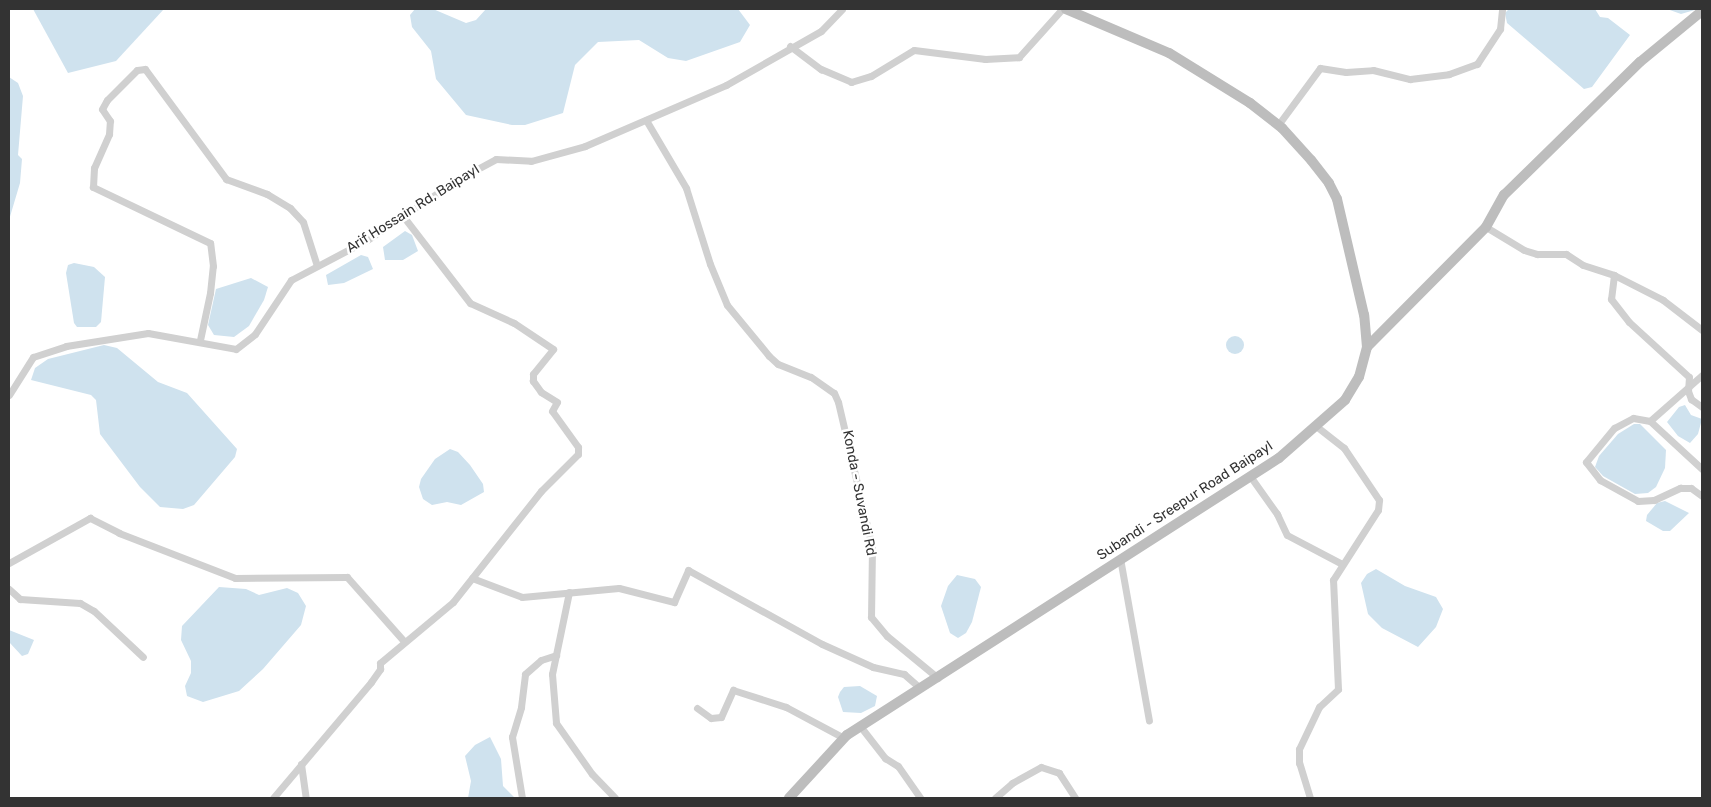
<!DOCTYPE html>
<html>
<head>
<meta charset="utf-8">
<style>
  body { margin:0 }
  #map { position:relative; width:1711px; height:807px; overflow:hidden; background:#fff; font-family:Rubik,sans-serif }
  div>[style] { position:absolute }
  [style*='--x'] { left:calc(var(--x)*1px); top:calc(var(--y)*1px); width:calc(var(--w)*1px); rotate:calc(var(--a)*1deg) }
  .water>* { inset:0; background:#cfe2ee }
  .round { border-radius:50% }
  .street>* { height:7px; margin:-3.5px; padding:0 3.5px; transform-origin:3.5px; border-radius:3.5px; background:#d0d0d0 }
  .secondary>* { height:10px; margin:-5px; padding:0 5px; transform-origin:5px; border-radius:5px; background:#bdbdbd }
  span { translate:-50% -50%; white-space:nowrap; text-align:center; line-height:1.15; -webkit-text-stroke:5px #fff; paint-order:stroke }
  .street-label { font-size:14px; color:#333 }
  .frame { position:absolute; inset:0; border:10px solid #333; pointer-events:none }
</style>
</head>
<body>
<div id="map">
  <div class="water">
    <div style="clip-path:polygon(33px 9px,164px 9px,116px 61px,68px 73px)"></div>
    <div style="clip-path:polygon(415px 9px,433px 9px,466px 23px,476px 20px,486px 9px,738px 9px,750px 25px,740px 42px,686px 61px,668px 58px,639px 40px,598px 42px,575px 65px,563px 113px,525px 125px,512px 125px,466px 115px,436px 79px,431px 51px,412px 27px,410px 15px)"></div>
    <div style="clip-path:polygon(1509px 9px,1595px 9px,1600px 17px,1608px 18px,1630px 35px,1592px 87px,1584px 89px,1507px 23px,1505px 13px)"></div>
    <div style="clip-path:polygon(1667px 9px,1698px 9px,1681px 14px)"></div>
    <div style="clip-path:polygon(9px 77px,18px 83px,23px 96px,18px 155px,22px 159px,20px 183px,9px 220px)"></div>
    <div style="clip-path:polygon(405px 231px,412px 235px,418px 251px,403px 260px,385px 260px,383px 247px)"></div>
    <div style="clip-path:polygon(361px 255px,368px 257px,373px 269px,344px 283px,328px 285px,326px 275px)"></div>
    <div style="clip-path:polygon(74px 263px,94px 267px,105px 277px,101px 322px,96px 327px,77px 327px,74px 323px,66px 273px,68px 265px)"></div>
    <div style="clip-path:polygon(251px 278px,268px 287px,264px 300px,249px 326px,234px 337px,214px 335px,208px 325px,216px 289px)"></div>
    <div class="round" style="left:1226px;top:336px;width:18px;height:18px"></div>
    <div style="clip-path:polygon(104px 345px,117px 348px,158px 382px,187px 393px,237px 449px,235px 457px,194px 505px,183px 509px,160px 507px,140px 487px,100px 434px,96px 400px,91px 395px,31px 380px,35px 368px,48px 359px)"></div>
    <div style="clip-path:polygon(1685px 405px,1691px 415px,1702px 419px,1698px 434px,1690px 443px,1678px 436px,1667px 422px,1679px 407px)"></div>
    <div style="clip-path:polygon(1634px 424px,1640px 424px,1666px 450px,1665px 468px,1656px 487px,1648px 493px,1635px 494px,1603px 476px,1595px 467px,1599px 456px,1618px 434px)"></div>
    <div style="clip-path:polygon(450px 449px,458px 452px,470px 465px,483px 484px,484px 492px,461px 505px,447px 502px,432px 505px,423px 499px,419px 487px,421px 479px,435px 459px)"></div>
    <div style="clip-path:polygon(1665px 501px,1689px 513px,1670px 531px,1663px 531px,1646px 521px,1647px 515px,1657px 503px)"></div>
    <div style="clip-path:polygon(1376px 569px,1405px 586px,1436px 597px,1443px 609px,1436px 627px,1418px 647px,1382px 628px,1368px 614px,1361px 583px,1367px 574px)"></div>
    <div style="clip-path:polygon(957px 575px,975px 579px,981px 587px,972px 622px,966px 633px,958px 638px,950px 633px,941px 606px,948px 586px)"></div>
    <div style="clip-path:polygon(219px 587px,246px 589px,259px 595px,287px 588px,298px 593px,306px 606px,301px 625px,263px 669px,239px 691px,203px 702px,187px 696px,185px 686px,191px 673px,191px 661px,181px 640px,182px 626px)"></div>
    <div style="clip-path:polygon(9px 630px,34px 640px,28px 654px,22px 656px,9px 642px)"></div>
    <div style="clip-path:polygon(860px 686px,877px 696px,875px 706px,861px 713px,843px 712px,838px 697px,840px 692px,844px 687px)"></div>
    <div style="clip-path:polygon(490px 737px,501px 759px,503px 786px,515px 798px,468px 798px,471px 781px,465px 756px,475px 745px)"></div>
  </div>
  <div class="street">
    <div style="--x:790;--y:46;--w:39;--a:37"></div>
    <div style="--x:821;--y:69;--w:33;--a:23"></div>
    <div style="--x:851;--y:82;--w:21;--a:-17"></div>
    <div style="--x:871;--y:76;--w:50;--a:-31.2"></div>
    <div style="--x:914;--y:50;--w:72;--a:7.2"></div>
    <div style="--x:985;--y:59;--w:34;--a:-3"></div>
    <div style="--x:1019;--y:57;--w:64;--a:-48.1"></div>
    <div style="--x:646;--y:120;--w:79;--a:59.5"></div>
    <div style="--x:686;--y:188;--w:80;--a:72.5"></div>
    <div style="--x:710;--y:264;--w:44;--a:67.5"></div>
    <div style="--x:727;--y:305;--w:66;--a:50.5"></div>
    <div style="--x:769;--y:356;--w:12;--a:42"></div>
    <div style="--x:778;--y:364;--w:35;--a:22"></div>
    <div style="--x:811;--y:377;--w:28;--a:35"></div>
    <div style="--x:834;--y:393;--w:10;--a:66"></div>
    <div style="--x:838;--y:402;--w:149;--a:76.8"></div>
    <div style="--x:872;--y:547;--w:70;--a:90.8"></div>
    <div style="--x:871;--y:617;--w:25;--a:50"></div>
    <div style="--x:887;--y:636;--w:66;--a:39.5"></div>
    <div style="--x:1278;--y:125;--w:71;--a:-53.6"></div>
    <div style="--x:1320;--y:68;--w:26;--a:9"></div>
    <div style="--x:1346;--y:72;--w:27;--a:-4"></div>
    <div style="--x:1373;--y:70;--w:38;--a:14"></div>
    <div style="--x:1410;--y:79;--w:39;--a:-7"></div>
    <div style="--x:1449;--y:74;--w:30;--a:-20"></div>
    <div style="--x:1477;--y:64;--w:42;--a:-56.7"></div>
    <div style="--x:1500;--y:29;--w:20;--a:-84"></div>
    <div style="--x:1486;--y:227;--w:44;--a:31.2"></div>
    <div style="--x:1524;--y:250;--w:14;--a:17"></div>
    <div style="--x:1537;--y:254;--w:29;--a:0"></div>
    <div style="--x:1566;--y:254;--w:20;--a:33"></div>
    <div style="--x:1583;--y:265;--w:33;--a:18"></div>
    <div style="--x:1614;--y:275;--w:55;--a:27"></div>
    <div style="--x:1663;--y:300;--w:49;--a:37.6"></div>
    <div style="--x:1614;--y:275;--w:24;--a:97"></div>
    <div style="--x:1611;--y:299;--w:29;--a:52"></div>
    <div style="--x:1629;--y:322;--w:81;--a:42.5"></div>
    <div style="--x:1689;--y:377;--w:14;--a:94"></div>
    <div style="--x:1688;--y:391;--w:9;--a:69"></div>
    <div style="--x:1691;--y:399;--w:14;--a:36"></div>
    <div style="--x:200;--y:340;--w:48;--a:-78"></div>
    <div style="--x:210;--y:293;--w:27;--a:-84"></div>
    <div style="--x:213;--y:266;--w:23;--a:-97"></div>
    <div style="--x:210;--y:243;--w:130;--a:-154.4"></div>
    <div style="--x:93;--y:187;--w:19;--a:-87"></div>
    <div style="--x:94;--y:168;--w:37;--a:-66"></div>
    <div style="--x:109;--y:134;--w:13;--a:-86"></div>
    <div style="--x:110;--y:121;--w:14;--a:-124"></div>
    <div style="--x:102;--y:109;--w:10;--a:-61"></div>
    <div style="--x:107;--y:100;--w:42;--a:-45"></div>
    <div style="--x:137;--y:70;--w:8;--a:-7"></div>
    <div style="--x:145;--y:69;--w:137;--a:53.6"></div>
    <div style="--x:226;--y:179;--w:44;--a:20.1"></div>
    <div style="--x:267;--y:194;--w:27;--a:31"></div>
    <div style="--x:290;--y:208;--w:19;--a:47"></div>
    <div style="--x:303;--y:222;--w:46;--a:72.3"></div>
    <div style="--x:1702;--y:375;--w:69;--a:138.5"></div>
    <div style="--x:1650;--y:421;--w:17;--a:-170"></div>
    <div style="--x:1633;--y:418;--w:21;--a:152"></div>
    <div style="--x:1614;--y:428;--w:44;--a:129.5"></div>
    <div style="--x:1586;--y:462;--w:23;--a:52"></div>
    <div style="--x:1600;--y:480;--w:43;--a:28.9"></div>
    <div style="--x:1638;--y:501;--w:16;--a:-4"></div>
    <div style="--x:1654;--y:500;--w:29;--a:-25"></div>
    <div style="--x:1680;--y:488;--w:11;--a:0"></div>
    <div style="--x:1691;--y:488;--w:14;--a:36"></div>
    <div style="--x:9;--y:395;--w:45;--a:-57.7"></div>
    <div style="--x:33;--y:357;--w:35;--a:-18"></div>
    <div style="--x:66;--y:346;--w:83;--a:-9"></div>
    <div style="--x:148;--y:333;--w:89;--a:10.3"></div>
    <div style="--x:236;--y:349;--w:24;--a:-38"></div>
    <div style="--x:255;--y:334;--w:65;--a:-56.3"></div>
    <div style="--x:291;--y:280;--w:86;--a:-27.8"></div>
    <div style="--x:367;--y:240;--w:108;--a:-33.7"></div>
    <div style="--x:457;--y:180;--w:44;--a:-28.3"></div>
    <div style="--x:496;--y:159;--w:35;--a:3"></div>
    <div style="--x:531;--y:161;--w:56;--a:-15.5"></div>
    <div style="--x:585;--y:146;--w:154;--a:-23.4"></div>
    <div style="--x:726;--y:85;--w:109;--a:-29.6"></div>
    <div style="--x:821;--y:31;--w:30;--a:-46"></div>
    <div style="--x:1650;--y:421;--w:71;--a:42.7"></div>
    <div style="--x:1250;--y:476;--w:47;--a:54.6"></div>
    <div style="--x:1277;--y:514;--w:23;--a:65"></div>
    <div style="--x:1287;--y:535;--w:62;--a:27.8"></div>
    <div style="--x:1120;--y:558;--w:165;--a:79.9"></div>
    <div style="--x:9;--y:563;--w:93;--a:-29.1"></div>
    <div style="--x:90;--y:518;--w:33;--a:27"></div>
    <div style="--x:119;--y:533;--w:124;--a:21.2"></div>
    <div style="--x:235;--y:578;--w:112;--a:-0.5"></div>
    <div style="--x:347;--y:577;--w:84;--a:48.4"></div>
    <div style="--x:472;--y:578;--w:53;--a:20.8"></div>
    <div style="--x:522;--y:597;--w:97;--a:-5.3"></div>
    <div style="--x:619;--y:588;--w:57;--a:14.3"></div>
    <div style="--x:674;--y:602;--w:35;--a:-66"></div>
    <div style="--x:688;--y:570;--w:153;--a:28.9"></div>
    <div style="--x:822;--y:644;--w:56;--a:24.3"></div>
    <div style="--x:873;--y:667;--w:32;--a:13"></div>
    <div style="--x:904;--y:674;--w:21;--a:41"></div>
    <div style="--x:9;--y:589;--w:15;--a:42"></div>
    <div style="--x:20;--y:599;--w:60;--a:3.8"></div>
    <div style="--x:80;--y:603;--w:16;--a:30"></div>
    <div style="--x:94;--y:611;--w:67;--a:43.2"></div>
    <div style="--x:569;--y:592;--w:84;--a:101.7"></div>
    <div style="--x:552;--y:674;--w:49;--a:85.3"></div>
    <div style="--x:556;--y:723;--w:62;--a:54.8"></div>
    <div style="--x:592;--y:774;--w:33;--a:46"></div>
    <div style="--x:697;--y:708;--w:17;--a:36"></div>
    <div style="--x:711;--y:718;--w:10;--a:-6"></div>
    <div style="--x:721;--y:717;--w:30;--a:-66"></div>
    <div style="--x:733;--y:690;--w:56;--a:17.8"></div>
    <div style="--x:786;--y:707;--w:66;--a:28.1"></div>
    <div style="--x:860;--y:726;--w:41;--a:52"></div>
    <div style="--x:885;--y:758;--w:15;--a:32"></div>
    <div style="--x:898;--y:766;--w:39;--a:55"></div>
    <div style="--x:301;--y:764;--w:34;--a:82"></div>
    <div style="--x:273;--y:798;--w:152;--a:-49.8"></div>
    <div style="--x:371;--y:682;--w:16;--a:-55"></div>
    <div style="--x:380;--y:669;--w:6;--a:-90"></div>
    <div style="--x:380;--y:663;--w:95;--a:-39.9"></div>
    <div style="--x:453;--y:602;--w:142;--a:-51.6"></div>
    <div style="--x:541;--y:491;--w:52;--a:-45"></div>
    <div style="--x:578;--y:454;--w:7;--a:-90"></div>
    <div style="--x:578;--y:447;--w:44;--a:-125.8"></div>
    <div style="--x:552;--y:411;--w:10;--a:-61"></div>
    <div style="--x:557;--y:402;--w:19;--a:-148"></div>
    <div style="--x:541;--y:392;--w:14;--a:-126"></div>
    <div style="--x:533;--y:381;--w:7;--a:-90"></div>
    <div style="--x:533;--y:374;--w:32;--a:-51"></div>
    <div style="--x:553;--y:349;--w:47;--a:-146.3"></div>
    <div style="--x:514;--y:323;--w:48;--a:-155.6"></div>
    <div style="--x:470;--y:303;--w:110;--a:-127.6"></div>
    <div style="--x:522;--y:798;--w:62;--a:-99.3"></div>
    <div style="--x:512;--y:737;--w:31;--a:-73"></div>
    <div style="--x:521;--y:707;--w:33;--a:-83"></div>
    <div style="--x:525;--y:674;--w:21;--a:-41"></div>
    <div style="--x:541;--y:660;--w:16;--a:-18"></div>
    <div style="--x:995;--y:798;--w:23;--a:-41"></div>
    <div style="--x:1012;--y:783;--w:33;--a:-29"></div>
    <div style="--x:1041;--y:767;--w:19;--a:18"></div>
    <div style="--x:1059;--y:773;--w:30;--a:57"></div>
    <div style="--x:1310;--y:798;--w:37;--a:-107"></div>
    <div style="--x:1299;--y:763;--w:14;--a:-90"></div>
    <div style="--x:1299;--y:749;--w:47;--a:-64.5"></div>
    <div style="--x:1319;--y:707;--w:26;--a:-43"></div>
    <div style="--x:1338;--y:689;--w:109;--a:-92.6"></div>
    <div style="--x:1333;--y:580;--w:83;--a:-57.3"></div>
    <div style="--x:1378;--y:510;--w:10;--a:-84"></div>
    <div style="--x:1379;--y:500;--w:63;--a:-123.9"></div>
    <div style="--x:1344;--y:448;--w:36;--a:-142"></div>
  </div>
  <div class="secondary">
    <div style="--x:1367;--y:347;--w:169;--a:-45.2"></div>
    <div style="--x:1486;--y:227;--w:37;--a:-61"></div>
    <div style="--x:1504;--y:195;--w:190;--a:-44.4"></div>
    <div style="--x:1640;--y:62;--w:80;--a:-39.4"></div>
    <div style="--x:789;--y:798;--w:86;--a:-47.4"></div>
    <div style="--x:847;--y:735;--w:513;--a:-32.67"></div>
    <div style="--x:1279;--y:458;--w:88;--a:-41.3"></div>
    <div style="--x:1345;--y:400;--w:27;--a:-59"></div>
    <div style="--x:1359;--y:377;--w:31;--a:-75"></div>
    <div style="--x:1367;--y:347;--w:32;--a:-95"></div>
    <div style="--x:1364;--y:315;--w:119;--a:-103.1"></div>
    <div style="--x:1337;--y:199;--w:18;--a:-117"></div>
    <div style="--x:1329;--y:183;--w:29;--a:-128"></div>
    <div style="--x:1311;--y:160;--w:43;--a:-132.2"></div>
    <div style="--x:1282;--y:128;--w:41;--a:-142"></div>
    <div style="--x:1250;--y:103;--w:95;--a:-148.3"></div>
    <div style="--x:1169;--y:53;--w:112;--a:-156.9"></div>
  </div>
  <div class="street-label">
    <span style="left:413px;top:209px;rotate:-32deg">Arif Hossain Rd, Baipayl</span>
    <span style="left:859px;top:493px;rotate:79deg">Konda - Suvandi Rd</span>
    <span style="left:1185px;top:501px;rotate:-33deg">Subandi - Sreepur Road Baipayl</span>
  </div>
  <div class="frame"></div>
</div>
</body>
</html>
